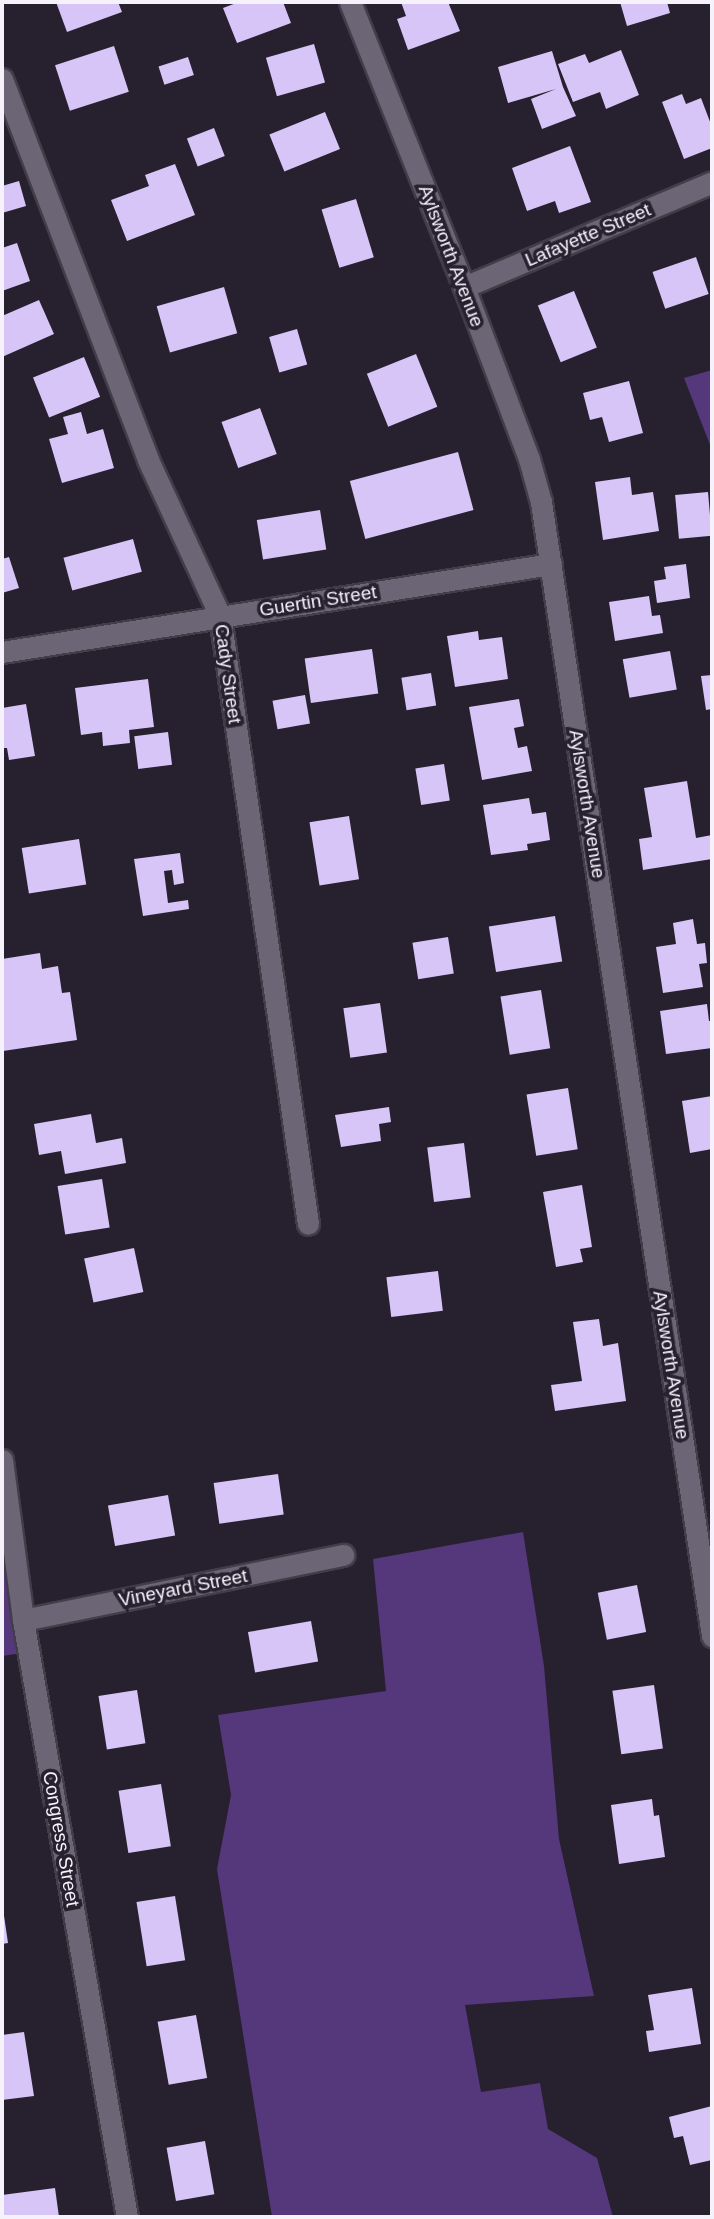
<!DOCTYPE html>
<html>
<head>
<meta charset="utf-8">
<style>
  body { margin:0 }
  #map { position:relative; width:714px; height:2219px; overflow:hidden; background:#26202f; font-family:Helvetica,sans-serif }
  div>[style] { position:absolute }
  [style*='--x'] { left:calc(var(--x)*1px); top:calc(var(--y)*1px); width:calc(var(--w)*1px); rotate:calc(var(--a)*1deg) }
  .green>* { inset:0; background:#55377b }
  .building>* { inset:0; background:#d8c5f8; transform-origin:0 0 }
  .roads { filter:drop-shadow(2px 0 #423d49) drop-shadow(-2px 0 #423d49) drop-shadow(0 2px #423d49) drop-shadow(0 -2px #423d49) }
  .minor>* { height:21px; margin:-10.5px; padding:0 10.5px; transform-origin:10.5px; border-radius:10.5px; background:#6b6576 }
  span { translate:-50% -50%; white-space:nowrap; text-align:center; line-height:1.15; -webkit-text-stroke:7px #26202f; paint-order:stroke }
  .street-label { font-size:19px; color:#f5f2fc }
  .frame { position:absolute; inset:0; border:4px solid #f5f2fc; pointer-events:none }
</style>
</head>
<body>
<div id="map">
  <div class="green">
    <div style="clip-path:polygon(712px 370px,712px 450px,684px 378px)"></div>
    <div style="clip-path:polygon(2px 1510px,23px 1653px,2px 1656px)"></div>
    <div style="clip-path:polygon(523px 1532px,544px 1666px,559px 1839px,594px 1996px,465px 2005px,481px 2092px,540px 2083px,548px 2129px,597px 2158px,613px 2217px,272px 2217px,217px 1869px,231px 1795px,218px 1715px,386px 1691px,373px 1559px)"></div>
  </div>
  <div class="building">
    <div style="clip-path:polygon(56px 2px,118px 2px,122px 12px,67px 32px)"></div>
    <div style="clip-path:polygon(239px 2px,283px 2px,291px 23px,237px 43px,223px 8px)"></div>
    <div style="clip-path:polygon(401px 2px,448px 2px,460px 31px,408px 50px,397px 19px,406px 16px)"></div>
    <div style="clip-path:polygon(620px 2px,667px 2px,670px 13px,627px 26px)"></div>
    <div style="left:314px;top:44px;width:40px;height:50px;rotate:74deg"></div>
    <div style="left:114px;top:46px;width:48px;height:62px;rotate:72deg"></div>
    <div style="clip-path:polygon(621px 50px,639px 95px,606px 109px,600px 92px,573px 102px,558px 64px,585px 54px,589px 63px)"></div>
    <div style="clip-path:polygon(552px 51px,563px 87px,576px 116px,542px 129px,531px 99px,556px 89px,508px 103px,498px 67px)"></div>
    <div style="left:188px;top:57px;width:19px;height:31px;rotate:72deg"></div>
    <div style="clip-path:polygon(682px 94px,686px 104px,701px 98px,712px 127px,712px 148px,684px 159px,662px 102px)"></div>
    <div style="left:325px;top:112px;width:40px;height:60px;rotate:68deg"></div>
    <div style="left:214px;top:128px;width:30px;height:29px;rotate:69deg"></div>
    <div style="clip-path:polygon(570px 146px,591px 202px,559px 213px,555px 201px,527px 211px,512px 168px)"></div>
    <div style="clip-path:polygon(175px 164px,195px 215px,127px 241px,111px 200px,149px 186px,145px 175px)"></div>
    <div style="clip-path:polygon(19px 181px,26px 206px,2px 213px,2px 186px)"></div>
    <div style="left:356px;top:199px;width:61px;height:36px;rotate:73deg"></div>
    <div style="clip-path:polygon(17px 243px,30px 281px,2px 291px,2px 248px)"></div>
    <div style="left:696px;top:257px;width:39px;height:46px;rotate:71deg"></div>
    <div style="left:224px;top:287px;width:48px;height:70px;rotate:74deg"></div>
    <div style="left:574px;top:291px;width:61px;height:39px;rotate:68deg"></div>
    <div style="clip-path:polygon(39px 300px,54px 334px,2px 357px,2px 316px)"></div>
    <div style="left:297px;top:329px;width:37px;height:29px;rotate:74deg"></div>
    <div style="left:416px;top:354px;width:57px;height:53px;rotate:68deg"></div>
    <div style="left:84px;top:357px;width:43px;height:55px;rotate:68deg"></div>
    <div style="clip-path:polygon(629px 381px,643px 433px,609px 442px,602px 417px,590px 420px,583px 393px)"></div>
    <div style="left:260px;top:408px;width:49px;height:41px;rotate:70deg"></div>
    <div style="clip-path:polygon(81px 412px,87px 434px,103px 429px,114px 468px,62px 483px,49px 439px,68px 434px,63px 417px)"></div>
    <div style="left:458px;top:452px;width:60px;height:112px;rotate:75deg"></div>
    <div style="clip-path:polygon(630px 477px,632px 495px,653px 492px,659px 531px,603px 540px,595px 482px)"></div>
    <div style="left:708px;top:492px;width:44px;height:33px;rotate:85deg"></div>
    <div style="left:320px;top:510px;width:40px;height:64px;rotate:81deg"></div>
    <div style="left:133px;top:539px;width:34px;height:72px;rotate:75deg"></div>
    <div style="clip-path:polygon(9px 557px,19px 588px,2px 593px,2px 559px)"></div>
    <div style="clip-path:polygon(686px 564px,690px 598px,657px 603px,654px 581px,666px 579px,664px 567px)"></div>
    <div style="clip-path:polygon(649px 596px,652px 616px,660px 615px,663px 633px,615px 641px,609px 602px)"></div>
    <div style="clip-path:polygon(478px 631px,479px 640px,502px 637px,508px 679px,455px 687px,447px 636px)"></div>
    <div style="left:372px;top:649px;width:45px;height:68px;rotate:82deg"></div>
    <div style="left:670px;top:651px;width:39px;height:48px;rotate:80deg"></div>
    <div style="left:431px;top:673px;width:33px;height:30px;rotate:81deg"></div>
    <div style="clip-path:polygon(712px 675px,712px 709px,706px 710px,701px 676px)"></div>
    <div style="clip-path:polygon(148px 679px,154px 727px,129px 730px,130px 743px,103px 746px,102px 732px,81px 735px,75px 688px)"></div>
    <div style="left:305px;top:695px;width:29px;height:33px;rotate:80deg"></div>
    <div style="clip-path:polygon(519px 699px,524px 726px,514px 728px,518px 748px,527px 746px,532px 771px,482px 780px,469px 707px)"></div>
    <div style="clip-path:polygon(26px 704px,35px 756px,9px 760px,7px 748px,2px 748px,2px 708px)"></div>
    <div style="left:168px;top:732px;width:33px;height:34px;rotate:83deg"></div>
    <div style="left:444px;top:764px;width:37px;height:29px;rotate:81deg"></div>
    <div style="clip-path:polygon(687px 781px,696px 838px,712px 835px,712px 859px,643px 870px,639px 839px,652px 837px,644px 788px)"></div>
    <div style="clip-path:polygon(529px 798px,532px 814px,546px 812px,550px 840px,527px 844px,528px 850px,491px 855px,483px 805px)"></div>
    <div style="left:349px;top:816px;width:64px;height:40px;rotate:81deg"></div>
    <div style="left:79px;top:839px;width:46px;height:58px;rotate:81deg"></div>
    <div style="clip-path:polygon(180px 853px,184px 883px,174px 885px,172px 870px,164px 871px,168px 903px,188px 900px,189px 909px,143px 916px,134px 859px)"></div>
    <div style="left:555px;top:916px;width:46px;height:67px;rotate:81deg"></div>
    <div style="clip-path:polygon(693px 919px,697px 944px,705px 943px,707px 963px,699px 964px,703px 987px,663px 993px,656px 947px,676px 944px,673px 923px)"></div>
    <div style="left:448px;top:937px;width:37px;height:36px;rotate:81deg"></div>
    <div style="clip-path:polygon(40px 953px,42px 969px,58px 966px,62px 993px,70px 992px,77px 1040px,3px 1051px,2px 959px)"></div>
    <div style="left:541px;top:990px;width:59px;height:41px;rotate:81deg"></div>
    <div style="left:380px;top:1003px;width:50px;height:37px;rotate:82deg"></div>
    <div style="clip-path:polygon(707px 1004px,709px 1021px,712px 1021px,712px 1048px,666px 1054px,660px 1011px)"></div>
    <div style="left:568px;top:1088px;width:62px;height:42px;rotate:81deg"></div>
    <div style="clip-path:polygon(712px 1096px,712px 1149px,690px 1153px,682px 1101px)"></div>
    <div style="clip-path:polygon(389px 1107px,391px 1122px,379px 1124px,381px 1141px,341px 1147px,335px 1115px)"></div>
    <div style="clip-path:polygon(91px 1114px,96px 1143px,122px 1138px,126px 1163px,65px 1174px,61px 1151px,39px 1155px,34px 1124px)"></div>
    <div style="left:464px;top:1143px;width:55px;height:37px;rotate:83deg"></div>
    <div style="left:102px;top:1179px;width:49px;height:45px;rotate:81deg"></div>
    <div style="clip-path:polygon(582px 1185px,592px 1247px,580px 1249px,583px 1262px,556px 1267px,543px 1192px)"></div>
    <div style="left:134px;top:1248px;width:45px;height:51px;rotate:78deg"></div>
    <div style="left:438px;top:1271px;width:40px;height:52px;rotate:83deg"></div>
    <div style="clip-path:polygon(599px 1319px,603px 1346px,618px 1343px,626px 1401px,555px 1411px,551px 1385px,582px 1381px,573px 1322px)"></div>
    <div style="left:278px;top:1474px;width:41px;height:65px;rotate:82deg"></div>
    <div style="left:168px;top:1495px;width:41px;height:61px;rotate:80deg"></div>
    <div style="left:637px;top:1585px;width:48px;height:40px;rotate:79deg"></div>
    <div style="left:311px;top:1621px;width:41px;height:64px;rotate:80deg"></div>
    <div style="left:654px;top:1685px;width:64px;height:42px;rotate:82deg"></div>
    <div style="left:137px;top:1690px;width:54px;height:39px;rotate:81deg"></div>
    <div style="left:161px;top:1784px;width:63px;height:43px;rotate:81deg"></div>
    <div style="clip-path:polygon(652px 1799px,654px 1816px,659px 1815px,665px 1857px,619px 1864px,611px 1805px)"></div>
    <div style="left:175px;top:1896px;width:65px;height:39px;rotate:81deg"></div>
    <div style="clip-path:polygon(3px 1909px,8px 1943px,2px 1944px,2px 1910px)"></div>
    <div style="clip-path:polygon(692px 1988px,701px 2044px,649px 2052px,646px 2031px,654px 2030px,648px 1995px)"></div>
    <div style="left:196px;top:2015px;width:64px;height:39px;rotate:80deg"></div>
    <div style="clip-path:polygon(24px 2032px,34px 2096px,2px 2100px,2px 2035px)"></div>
    <div style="clip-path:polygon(712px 2106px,712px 2160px,690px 2165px,683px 2136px,674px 2138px,669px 2117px)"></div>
    <div style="left:205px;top:2141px;width:54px;height:39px;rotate:80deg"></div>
    <div style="clip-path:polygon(55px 2188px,59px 2217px,2px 2217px,2px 2195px)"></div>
  </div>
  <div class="roads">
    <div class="minor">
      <div style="--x:350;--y:2;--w:307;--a:68.2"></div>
      <div style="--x:464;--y:287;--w:184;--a:69.3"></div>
      <div style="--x:529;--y:459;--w:45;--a:74.4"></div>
      <div style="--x:541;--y:502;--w:1147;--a:81.42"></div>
      <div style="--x:2;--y:79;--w:408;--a:69"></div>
      <div style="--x:148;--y:460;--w:172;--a:65.2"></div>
      <div style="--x:220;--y:616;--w:614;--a:81.76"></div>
      <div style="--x:464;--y:287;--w:269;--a:-22.9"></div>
      <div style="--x:2;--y:652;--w:556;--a:-9.11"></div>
      <div style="--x:2;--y:1460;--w:161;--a:82.5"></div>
      <div style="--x:23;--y:1620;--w:606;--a:80.12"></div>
      <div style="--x:23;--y:1620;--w:327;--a:-11.5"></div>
    </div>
  </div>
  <div class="street-label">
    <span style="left:588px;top:235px;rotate:-23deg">Lafayette Street</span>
    <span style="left:451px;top:256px;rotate:69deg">Aylsworth Avenue</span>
    <span style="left:318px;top:601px;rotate:-9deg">Guertin Street</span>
    <span style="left:228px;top:674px;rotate:82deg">Cady Street</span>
    <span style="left:587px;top:804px;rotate:81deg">Aylsworth Avenue</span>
    <span style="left:671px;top:1365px;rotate:81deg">Aylsworth Avenue</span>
    <span style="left:183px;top:1588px;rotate:-11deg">Vineyard Street</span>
    <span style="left:61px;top:1839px;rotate:80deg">Congress Street</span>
  </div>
  <div class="frame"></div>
</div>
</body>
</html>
